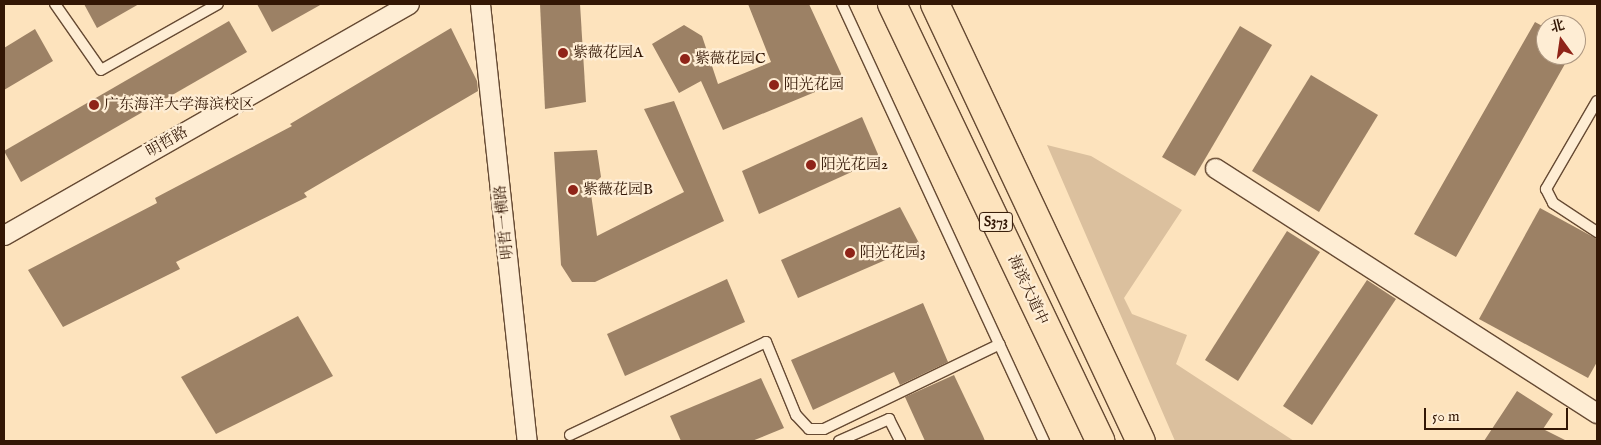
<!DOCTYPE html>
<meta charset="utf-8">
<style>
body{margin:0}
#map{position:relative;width:1601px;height:445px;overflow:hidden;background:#fde3bd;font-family:"IM FELL English","Noto Serif SC",serif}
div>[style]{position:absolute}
.green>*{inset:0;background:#dbc09e}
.building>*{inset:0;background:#9c8165}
.roads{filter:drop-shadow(1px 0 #664a33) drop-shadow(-1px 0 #664a33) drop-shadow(0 1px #664a33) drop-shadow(0 -1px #664a33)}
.lane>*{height:10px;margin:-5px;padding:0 5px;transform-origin:5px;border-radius:5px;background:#feedd4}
.street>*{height:19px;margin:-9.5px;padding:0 9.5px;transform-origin:9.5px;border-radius:9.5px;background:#feedd4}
.primary>*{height:28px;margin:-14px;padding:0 14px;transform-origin:14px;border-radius:14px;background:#fde3bd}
.dots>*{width:14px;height:14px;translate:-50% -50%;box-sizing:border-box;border:2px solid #feedd4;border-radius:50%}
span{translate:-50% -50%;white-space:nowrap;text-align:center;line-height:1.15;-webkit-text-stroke:4.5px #feedd4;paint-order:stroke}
.shield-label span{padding:1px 4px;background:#feedd4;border:1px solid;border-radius:4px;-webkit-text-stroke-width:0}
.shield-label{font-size:14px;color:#331705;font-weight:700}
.poi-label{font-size:15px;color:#331705}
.left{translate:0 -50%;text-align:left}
.street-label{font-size:15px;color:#331705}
.frame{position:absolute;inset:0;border:5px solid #331705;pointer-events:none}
.north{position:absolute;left:1536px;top:15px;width:50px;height:50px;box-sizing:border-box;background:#feedd4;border:1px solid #ad9781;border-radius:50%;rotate:346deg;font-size:14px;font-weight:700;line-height:20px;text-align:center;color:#331705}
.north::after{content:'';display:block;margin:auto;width:18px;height:22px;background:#8f2418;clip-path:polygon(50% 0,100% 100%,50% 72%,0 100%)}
.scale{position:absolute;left:1424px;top:408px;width:144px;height:22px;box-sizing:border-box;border:2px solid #331705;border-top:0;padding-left:6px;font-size:15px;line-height:18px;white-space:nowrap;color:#331705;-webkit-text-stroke:4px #feedd4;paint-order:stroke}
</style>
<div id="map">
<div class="green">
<div style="clip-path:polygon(1047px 145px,1091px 156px,1182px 210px,1124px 298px,1132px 314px,1187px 335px,1176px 364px,1294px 441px,1175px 441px)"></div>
</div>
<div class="building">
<div style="clip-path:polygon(84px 4px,139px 4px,97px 28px)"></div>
<div style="clip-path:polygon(257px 4px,322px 4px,272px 32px)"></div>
<div style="clip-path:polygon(540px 4px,580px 4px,586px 102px,545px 109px)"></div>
<div style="clip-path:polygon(748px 4px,809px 4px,844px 80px,723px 130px,701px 81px,679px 93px,652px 44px,684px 25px,702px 36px,718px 84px,771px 62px)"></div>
<div style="clip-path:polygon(229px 21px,247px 52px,21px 182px,4px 151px)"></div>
<div style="clip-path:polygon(1535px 22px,1546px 28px,1546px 55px,1570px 55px,1456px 257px,1414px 234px)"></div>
<div style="clip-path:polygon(1240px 26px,1272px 45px,1195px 176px,1162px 157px)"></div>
<div style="clip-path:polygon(451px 28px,477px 81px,478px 91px,304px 193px,307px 197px,176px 262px,180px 269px,63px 327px,28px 270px,157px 203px,155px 198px,292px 126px,290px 124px)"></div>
<div style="clip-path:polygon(35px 29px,53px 61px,4px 90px,4px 48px)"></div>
<div style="clip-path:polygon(1311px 75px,1378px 115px,1319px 212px,1252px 171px)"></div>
<div style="clip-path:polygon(674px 101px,724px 221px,595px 282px,572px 282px,561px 265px,554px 152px,597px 150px,601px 177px,590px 187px,597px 236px,684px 192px,644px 109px)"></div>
<div style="clip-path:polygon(862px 117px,880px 159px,759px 214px,742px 171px)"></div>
<div style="clip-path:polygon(900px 207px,920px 245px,798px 298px,781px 260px)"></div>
<div style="clip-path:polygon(1540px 208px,1597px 239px,1597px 362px,1588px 378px,1479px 319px)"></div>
<div style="clip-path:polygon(1287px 231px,1320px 252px,1238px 381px,1205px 360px)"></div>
<div style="clip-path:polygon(727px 279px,745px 322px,625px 376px,607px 334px)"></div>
<div style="clip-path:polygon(1367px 280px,1396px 299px,1312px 425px,1283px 406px)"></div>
<div style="clip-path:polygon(923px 303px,948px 362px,900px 385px,894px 372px,813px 410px,791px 360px)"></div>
<div style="clip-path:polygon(298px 316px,333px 376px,216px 434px,181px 377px)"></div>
<div style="clip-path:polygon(954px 375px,983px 436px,985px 441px,925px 441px,905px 397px)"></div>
<div style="clip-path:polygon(761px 378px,784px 428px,752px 441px,681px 441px,670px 416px)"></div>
<div style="clip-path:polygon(1517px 391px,1553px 414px,1543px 429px,1567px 441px,1484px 441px)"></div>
</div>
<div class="roads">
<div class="lane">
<div style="left:55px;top:4px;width:80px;rotate:55.1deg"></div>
<div style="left:101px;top:70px;width:134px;rotate:-29.4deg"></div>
<div style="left:842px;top:4px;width:481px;rotate:65.2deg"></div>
<div style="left:1597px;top:101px;width:102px;rotate:120.1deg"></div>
<div style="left:1546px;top:189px;width:16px;rotate:63deg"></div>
<div style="left:1553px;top:203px;width:53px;rotate:33.4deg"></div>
<div style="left:570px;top:435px;width:217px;rotate:-25.4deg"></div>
<div style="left:766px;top:342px;width:79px;rotate:67.7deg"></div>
<div style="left:796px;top:415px;width:19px;rotate:47deg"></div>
<div style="left:809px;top:429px;width:15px"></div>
<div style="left:824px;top:429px;width:195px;rotate:-25.8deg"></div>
<div style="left:839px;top:441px;width:55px;rotate:-23.7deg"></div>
<div style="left:889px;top:419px;width:25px;rotate:63deg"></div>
</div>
<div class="street">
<div style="left:480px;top:4px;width:440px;rotate:83.9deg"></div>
<div style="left:1215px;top:168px;width:454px;rotate:32.7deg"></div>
<div style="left:4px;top:235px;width:466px;rotate:-29.7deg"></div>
</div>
<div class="primary">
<div style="left:892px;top:4px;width:484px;rotate:64.5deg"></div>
<div style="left:935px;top:4px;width:483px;rotate:64.8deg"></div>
</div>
</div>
<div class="dots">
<div style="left:563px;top:53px;background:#8f2418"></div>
<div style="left:685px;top:59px;background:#8f2418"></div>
<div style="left:774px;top:85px;background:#8f2418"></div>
<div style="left:94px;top:105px;background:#8f2418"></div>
<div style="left:811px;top:165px;background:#8f2418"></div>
<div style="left:573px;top:190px;background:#8f2418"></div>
<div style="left:850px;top:253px;background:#8f2418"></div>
</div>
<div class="shield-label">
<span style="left:996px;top:222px">S373</span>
</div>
<div class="poi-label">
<span class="left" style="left:573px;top:53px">紫薇花园A</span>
<span class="left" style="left:695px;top:59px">紫薇花园C</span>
<span class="left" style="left:784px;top:85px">阳光花园</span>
<span class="left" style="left:104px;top:105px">广东海洋大学海滨校区</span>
<span class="left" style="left:821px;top:165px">阳光花园2</span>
<span class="left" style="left:583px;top:190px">紫薇花园B</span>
<span class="left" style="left:860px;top:253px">阳光花园3</span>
</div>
<div class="street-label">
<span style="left:167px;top:142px;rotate:-30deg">明哲路</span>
<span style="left:504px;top:222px;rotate:-96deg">明哲一横路</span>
<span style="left:1028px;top:290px;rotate:65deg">海滨大道中</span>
</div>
<div class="frame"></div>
<div class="north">北</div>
<div class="scale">50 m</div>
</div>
